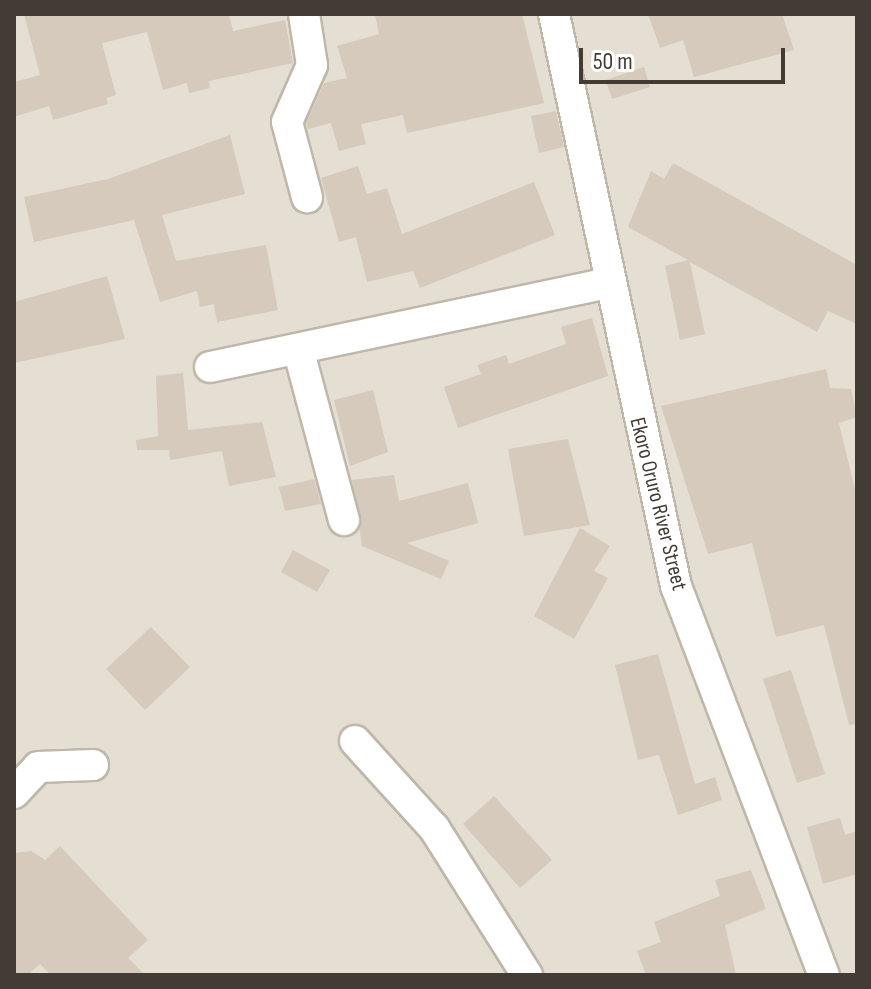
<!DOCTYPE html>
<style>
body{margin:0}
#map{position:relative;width:871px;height:989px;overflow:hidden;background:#f1ece3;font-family:"Sofia Sans Condensed",sans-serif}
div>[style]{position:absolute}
.residential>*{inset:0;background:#e5ded2}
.building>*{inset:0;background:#d5cabc}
.roads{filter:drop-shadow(2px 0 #bfb7a9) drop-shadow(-2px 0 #bfb7a9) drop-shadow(0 2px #bfb7a9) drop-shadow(0 -2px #bfb7a9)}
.minor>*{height:30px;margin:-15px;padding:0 15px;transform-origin:15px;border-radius:15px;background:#fff}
span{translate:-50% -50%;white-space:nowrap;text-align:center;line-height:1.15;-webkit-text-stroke:7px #fff;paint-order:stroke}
.street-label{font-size:22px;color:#433c34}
.frame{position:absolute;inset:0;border:16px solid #433c34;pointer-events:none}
.scale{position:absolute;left:579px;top:48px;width:206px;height:36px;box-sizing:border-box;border:4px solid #433c34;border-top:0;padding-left:10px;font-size:24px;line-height:28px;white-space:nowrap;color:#433c34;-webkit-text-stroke:6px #fff;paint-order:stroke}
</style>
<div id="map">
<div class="residential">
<div style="clip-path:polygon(14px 14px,857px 14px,857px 975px,14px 975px)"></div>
</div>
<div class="building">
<div style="clip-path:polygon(24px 14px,229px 14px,233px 31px,285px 20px,293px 63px,209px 81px,210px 88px,189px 93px,187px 83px,163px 90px,147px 32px,102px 43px,116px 95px,106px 98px,108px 104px,53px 120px,49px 106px,14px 117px,14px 82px,40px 75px)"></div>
<div style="clip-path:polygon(375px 14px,522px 14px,544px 103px,407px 133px,403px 115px,361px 124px,366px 144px,339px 151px,331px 123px,308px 129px,306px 123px,324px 83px,347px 78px,337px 46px,379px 34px)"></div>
<div style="clip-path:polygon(648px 14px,782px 14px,794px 50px,694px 77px,683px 40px,660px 48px)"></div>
<div style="clip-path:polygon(644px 67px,650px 87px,612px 99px,606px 80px)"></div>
<div style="clip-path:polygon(556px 111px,564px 147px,539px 153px,531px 116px)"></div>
<div style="clip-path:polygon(230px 135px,245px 194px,162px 215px,176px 261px,266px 245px,278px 310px,217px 322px,214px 304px,200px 307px,197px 291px,160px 302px,134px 220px,34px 242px,24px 197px,108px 179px)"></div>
<div style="clip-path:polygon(673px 163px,857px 265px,857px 324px,828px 311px,817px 332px,690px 262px,705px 334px,680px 340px,665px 266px,688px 260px,628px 227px,651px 171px,664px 179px)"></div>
<div style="clip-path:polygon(358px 166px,367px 194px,387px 188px,402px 234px,534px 182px,555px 235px,420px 288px,413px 271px,367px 282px,356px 237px,339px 242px,321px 178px)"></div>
<div style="clip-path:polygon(107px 276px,125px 339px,14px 363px,14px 302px)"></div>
<div style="clip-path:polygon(592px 318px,608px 376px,458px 428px,444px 387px,481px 374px,477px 365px,506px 355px,509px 364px,566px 344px,561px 327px)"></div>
<div style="clip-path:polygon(826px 369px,830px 388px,851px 389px,857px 417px,839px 423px,857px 498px,857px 724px,849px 725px,824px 625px,776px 637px,752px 543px,708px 554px,661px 406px)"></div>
<div style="clip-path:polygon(183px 373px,188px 430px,262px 422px,276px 477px,229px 486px,222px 451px,170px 460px,169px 450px,137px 450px,136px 440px,158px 436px,156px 376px)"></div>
<div style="clip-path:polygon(373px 390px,388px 452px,350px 466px,334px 400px)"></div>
<div style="clip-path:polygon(568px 439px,590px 525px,524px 536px,508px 449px)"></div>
<div style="clip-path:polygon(394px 475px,399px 501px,468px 483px,478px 523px,407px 543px,449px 561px,441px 579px,362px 546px,352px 480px)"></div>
<div style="clip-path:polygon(314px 479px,321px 504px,285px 511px,279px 487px)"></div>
<div style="clip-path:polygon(580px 528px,610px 546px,594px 571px,608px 578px,574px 639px,534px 616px)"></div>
<div style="clip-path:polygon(293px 550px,330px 570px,317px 592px,281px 572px)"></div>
<div style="clip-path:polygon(151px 627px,190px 667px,145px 710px,106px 669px)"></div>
<div style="clip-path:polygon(658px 654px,695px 784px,715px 777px,722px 800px,678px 815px,659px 755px,638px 760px,615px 665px)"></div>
<div style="clip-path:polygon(791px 670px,825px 774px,797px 783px,763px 679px)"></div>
<div style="clip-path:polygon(494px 796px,552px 860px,520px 888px,463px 824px)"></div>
<div style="clip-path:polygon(840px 818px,845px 835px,857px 831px,857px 874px,823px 884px,807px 827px)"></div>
<div style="clip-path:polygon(60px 846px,148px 940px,128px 958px,145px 975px,51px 975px,40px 964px,28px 975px,14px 975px,14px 853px,31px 851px,45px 860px)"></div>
<div style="clip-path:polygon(751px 870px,766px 909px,725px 925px,736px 975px,646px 975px,637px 951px,661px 942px,654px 922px,720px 896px,715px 880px)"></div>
</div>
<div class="roads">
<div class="minor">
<div style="left:304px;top:14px;width:52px;rotate:81.1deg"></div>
<div style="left:312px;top:65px;width:62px;rotate:113.7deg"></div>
<div style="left:287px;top:122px;width:78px;rotate:75.1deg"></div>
<div style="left:554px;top:14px;width:585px;rotate:77.96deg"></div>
<div style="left:676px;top:586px;width:416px;rotate:69.2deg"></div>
<div style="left:299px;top:352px;width:174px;rotate:75deg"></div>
<div style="left:210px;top:367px;width:406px;rotate:-11.9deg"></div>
<div style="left:355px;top:741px;width:118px;rotate:47.8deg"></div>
<div style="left:434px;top:828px;width:174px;rotate:57.7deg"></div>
<div style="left:14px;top:793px;width:35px;rotate:-47deg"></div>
<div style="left:38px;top:767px;width:55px;rotate:-2.1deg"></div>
</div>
</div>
<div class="street-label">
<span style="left:658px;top:504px;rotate:76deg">Ekoro Oruro River Street</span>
</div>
<div class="frame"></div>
<div class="scale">50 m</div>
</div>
